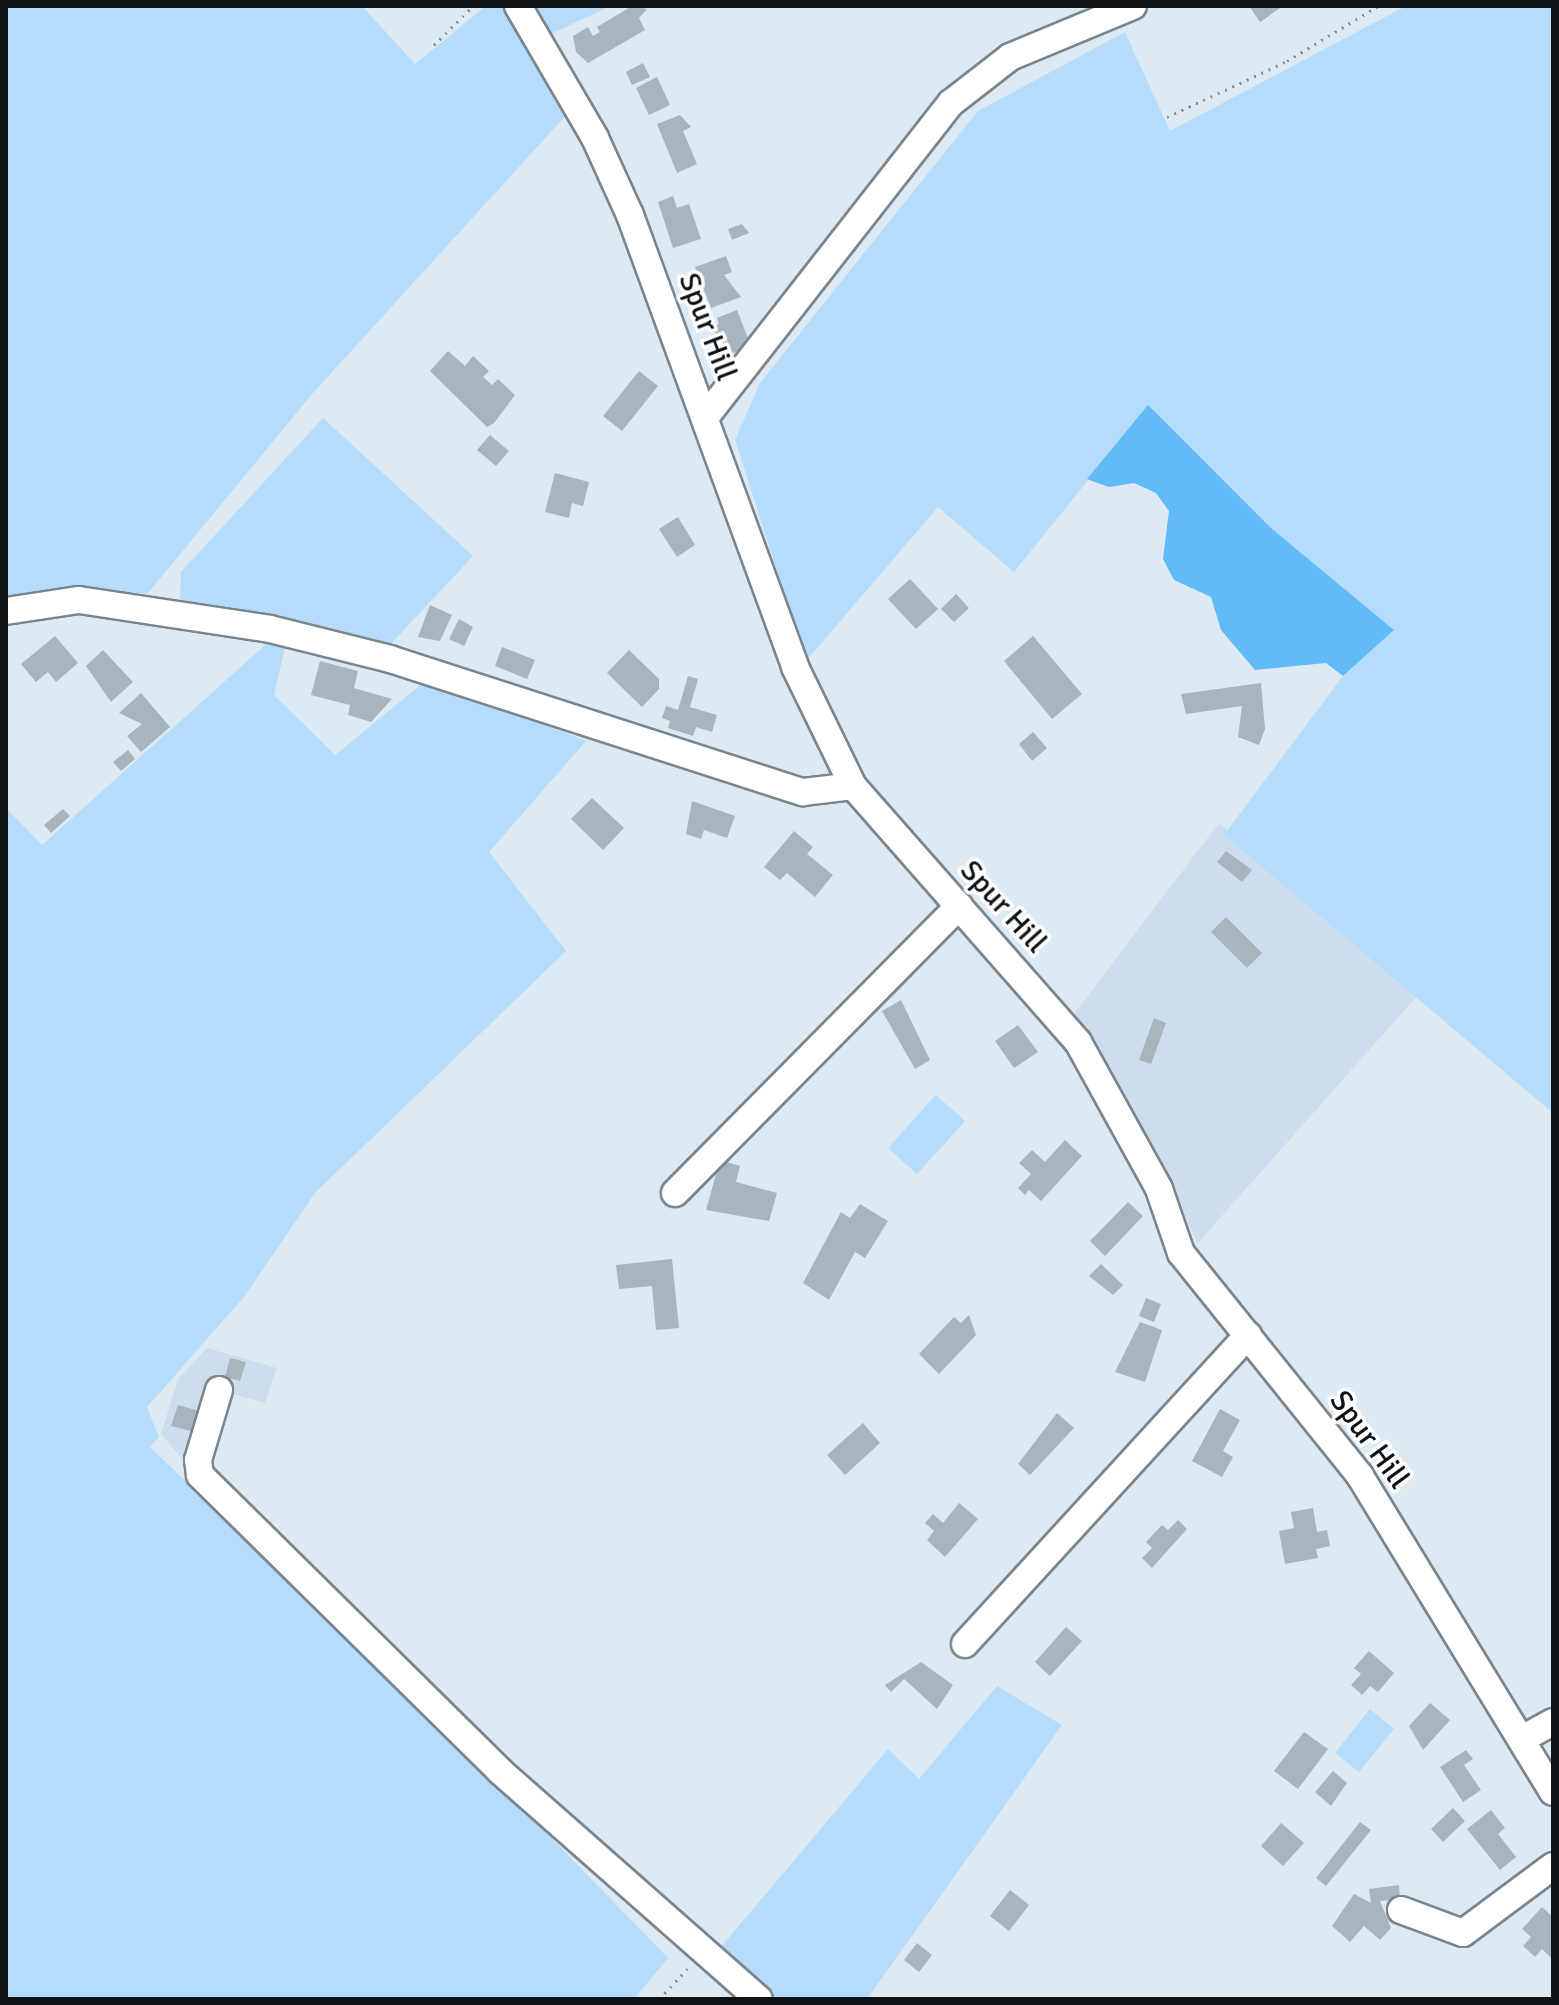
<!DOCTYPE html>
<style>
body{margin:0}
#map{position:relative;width:1559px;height:2005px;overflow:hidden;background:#ddeaf3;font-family:Signika,sans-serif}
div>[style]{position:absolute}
.built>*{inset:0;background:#ccdeed}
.green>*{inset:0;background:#b5dcfb}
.forest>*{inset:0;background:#61bbf9}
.building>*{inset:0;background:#a8b4be}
.path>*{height:3px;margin-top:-1.5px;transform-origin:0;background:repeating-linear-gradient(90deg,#889198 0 2px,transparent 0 8px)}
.roads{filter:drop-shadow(2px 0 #7a858e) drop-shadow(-2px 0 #7a858e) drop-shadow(0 2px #7a858e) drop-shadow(0 -2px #7a858e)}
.minor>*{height:26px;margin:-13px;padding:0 13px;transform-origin:13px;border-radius:13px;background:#fff}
span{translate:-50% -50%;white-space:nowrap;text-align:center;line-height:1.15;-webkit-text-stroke:7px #fff;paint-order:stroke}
.street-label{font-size:30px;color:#0e1215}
.frame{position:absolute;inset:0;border:8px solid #0e1215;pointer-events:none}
</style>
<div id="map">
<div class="built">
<div style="clip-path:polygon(1219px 823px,1418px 995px,1197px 1244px,1173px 1185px,1100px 1049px,1074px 1014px)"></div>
<div style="clip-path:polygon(207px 1348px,277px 1368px,265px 1403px,213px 1389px,189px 1467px,161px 1434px,178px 1379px)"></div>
</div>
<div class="green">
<div style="clip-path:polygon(6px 6px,362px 6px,415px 64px,486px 6px,502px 6px,568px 113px,313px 393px,148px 593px,6px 597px)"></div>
<div style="clip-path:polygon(530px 6px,611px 6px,546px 36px)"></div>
<div style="clip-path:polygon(1406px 6px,1553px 6px,1553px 1113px,1224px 835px,1343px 676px,1394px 630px,1271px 528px,1148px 406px,1014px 572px,938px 507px,806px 661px,735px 440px,760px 383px,978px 111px,1125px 32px,1170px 131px)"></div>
<div style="clip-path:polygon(323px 418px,473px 556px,388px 647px,180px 600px,181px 572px)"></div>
<div style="clip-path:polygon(272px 639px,286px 643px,274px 695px,335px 755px,428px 679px,586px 741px,489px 852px,566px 951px,315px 1193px,244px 1297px,147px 1407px,159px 1437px,150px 1447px,467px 1751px,668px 1958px,634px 1999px,6px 1999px,6px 808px,42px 845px)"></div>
<div style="clip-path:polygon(936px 1095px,965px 1121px,917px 1174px,888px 1148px)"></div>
<div style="clip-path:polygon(997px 1686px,1062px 1725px,867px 1999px,771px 1999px,721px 1947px,888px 1749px,919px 1779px)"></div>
<div style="clip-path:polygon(1370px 1709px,1394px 1729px,1359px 1772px,1335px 1753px)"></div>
</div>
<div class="forest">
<div style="clip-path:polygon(1148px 405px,1271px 528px,1394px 630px,1343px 676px,1326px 663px,1255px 670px,1221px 630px,1211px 597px,1174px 580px,1163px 559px,1169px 511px,1156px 493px,1134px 483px,1109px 487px,1087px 479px)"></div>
</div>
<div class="building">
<div style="clip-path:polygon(632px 6px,647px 9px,639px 18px,645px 30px,588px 63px,576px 52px,573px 36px,588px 27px,593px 36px,600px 32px,597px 27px)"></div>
<div style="clip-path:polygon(1249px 6px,1283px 6px,1260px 22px)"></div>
<div style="clip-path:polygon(643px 63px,650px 77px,632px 85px,626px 72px)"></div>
<div style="clip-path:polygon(657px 77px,670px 105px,649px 115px,636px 88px)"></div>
<div style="clip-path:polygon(680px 115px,691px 127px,683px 131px,697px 164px,677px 173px,657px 124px)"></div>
<div style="clip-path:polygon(673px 196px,677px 208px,689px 204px,701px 239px,673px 248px,658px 202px)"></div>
<div style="clip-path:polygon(742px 224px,749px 233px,732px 240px,728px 229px)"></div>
<div style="clip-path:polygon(726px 256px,732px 272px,724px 275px,741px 297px,711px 308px,695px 267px)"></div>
<div style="clip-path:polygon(737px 310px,751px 346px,731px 354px,711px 327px,719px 324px,717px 318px)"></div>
<div style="clip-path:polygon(448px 351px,465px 366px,473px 356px,489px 371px,483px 377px,492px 385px,498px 379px,515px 395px,494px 423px,487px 427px,430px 371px)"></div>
<div style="clip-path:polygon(639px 371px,658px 386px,622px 431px,603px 416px)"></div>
<div style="clip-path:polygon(490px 435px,509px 451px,496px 466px,477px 450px)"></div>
<div style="clip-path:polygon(555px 473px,589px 482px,583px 506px,572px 503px,569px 518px,545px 512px)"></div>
<div style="clip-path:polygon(678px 517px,695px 545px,677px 557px,659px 529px)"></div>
<div style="clip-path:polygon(910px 579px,938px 609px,916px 629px,888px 599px)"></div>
<div style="clip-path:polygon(956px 594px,969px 608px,954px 622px,941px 609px)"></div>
<div style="clip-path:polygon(430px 605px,452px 615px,440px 641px,418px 637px)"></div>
<div style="clip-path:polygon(459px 619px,473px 627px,464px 646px,449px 639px)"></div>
<div style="clip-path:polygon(55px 636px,78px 663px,56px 682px,48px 672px,36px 682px,21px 664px)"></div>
<div style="clip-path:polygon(1033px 636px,1082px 694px,1052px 719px,1004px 661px)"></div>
<div style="clip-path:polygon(502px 647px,535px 660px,527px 679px,495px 666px)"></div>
<div style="clip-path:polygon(103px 650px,133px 682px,111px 702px,86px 666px)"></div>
<div style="clip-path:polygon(629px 650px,659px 679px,659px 689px,642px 707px,607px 673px)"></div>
<div style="clip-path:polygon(320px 661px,358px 671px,354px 688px,392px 699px,371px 722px,348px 715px,350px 705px,311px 695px)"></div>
<div style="clip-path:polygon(688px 676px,698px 679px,690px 707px,717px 715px,712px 732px,696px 727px,693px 736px,668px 728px,670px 721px,662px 718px,666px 706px,678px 710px)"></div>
<div style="clip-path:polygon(1261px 683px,1265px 729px,1259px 745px,1238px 737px,1242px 706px,1186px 714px,1181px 694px)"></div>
<div style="clip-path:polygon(141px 693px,170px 727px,141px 752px,127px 736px,142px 724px,119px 713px)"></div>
<div style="clip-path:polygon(1033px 732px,1047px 748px,1032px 761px,1019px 744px)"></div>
<div style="clip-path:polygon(128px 750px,135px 759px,121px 771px,113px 762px)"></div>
<div style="clip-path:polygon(592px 798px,624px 828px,603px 850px,571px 819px)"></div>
<div style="clip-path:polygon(692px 801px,735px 816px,727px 838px,704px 830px,701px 839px,686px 834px)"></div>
<div style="clip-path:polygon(63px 809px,70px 816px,51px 833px,44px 825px)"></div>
<div style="clip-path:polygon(794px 831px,813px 847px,807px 854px,833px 875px,815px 897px,787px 873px,780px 880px,764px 867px)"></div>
<div style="clip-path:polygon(1226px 851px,1252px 870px,1242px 882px,1217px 862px)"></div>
<div style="clip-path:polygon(1226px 917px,1262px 953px,1247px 968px,1211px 932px)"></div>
<div style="clip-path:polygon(901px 1000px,930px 1060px,915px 1069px,882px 1011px)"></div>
<div style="clip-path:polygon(1154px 1018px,1166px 1023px,1151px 1064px,1139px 1060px)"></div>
<div style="clip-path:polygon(1018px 1025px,1038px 1052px,1014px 1068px,995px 1041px)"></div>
<div style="clip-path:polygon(1065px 1140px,1082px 1156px,1041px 1201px,1029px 1190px,1025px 1195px,1018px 1188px,1031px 1174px,1019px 1163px,1032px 1150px,1045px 1162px)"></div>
<div style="clip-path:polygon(720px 1160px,740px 1166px,736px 1182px,777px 1193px,769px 1221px,706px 1210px)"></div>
<div style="clip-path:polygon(1128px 1202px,1143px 1216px,1105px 1256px,1090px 1241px)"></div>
<div style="clip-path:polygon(860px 1204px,888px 1221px,865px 1258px,855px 1252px,829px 1300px,803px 1283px,841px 1212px,850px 1218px)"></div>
<div style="clip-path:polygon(672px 1259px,679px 1328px,656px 1330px,652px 1286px,619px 1289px,616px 1265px)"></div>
<div style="clip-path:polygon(1101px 1264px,1123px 1285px,1113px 1295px,1089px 1276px)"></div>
<div style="clip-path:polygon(1146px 1298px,1161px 1304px,1154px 1322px,1139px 1316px)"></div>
<div style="clip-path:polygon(969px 1315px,976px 1335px,939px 1374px,919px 1354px,954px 1317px,961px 1323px)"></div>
<div style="clip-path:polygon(1140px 1322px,1162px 1330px,1145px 1382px,1115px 1372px)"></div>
<div style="clip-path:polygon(230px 1358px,246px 1362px,240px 1381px,225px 1377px)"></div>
<div style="clip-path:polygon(178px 1405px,199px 1411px,191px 1431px,171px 1426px)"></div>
<div style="clip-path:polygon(1220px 1409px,1240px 1420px,1223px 1451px,1233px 1457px,1222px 1477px,1192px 1461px)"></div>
<div style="clip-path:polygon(1057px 1413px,1074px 1428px,1030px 1475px,1018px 1464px)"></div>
<div style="clip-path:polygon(863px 1423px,880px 1443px,845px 1475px,827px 1455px)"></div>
<div style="clip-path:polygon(959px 1503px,978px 1519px,945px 1557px,927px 1540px,934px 1531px,925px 1523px,933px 1514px,943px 1523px)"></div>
<div style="clip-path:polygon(1313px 1508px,1317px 1532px,1327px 1530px,1330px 1546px,1316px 1549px,1318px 1558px,1285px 1564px,1279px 1531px,1294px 1528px,1291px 1512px)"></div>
<div style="clip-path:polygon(1178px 1520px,1187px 1529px,1152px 1568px,1142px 1558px,1152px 1548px,1146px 1542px,1162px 1525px,1168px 1530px)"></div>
<div style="clip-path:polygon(1066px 1627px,1082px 1641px,1050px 1676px,1035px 1662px)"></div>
<div style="clip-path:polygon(1369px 1651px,1394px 1673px,1378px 1692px,1370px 1686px,1362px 1695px,1351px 1685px,1361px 1674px,1354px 1668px)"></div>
<div style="clip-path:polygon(921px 1662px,953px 1685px,937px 1709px,904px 1679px,891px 1692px,885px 1685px)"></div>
<div style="clip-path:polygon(1430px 1703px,1450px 1720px,1423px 1750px,1409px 1726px)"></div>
<div style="clip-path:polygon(1304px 1732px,1328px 1749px,1298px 1789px,1274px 1771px)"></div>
<div style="clip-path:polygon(1466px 1750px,1473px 1759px,1464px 1765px,1481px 1790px,1463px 1802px,1440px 1767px)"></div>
<div style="clip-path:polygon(1333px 1771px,1347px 1783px,1331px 1806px,1315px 1792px)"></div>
<div style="clip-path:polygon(1453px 1808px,1465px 1821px,1443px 1842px,1431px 1829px)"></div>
<div style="clip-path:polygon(1491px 1810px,1505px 1828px,1498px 1834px,1516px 1857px,1500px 1870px,1467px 1829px)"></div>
<div style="clip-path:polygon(1360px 1822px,1371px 1830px,1326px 1886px,1316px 1878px)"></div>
<div style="clip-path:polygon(1281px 1823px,1304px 1843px,1283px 1866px,1261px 1846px)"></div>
<div style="clip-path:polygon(1399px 1885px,1400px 1899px,1380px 1901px,1391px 1928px,1380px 1940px,1364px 1926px,1350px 1942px,1332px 1926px,1354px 1894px,1371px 1903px,1369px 1889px)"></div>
<div style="clip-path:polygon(1010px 1890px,1029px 1905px,1009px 1931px,990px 1916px)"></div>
<div style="clip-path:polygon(1542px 1907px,1553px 1917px,1551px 1958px,1542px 1949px,1535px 1957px,1523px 1946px,1531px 1937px,1522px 1929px)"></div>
<div style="clip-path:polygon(917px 1943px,932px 1955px,919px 1972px,904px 1960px)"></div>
</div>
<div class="path">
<div style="left:434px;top:45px;width:55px;rotate:-45deg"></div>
<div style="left:1167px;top:117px;width:132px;rotate:-25deg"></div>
<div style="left:1287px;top:61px;width:106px;rotate:-31.1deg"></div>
<div style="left:659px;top:1999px;width:44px;rotate:-46.8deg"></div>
</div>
<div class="roads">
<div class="minor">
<div style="left:518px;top:6px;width:153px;rotate:59.7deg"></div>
<div style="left:595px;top:138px;width:85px;rotate:65.6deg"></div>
<div style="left:630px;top:215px;width:481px;rotate:69.9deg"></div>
<div style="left:795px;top:667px;width:132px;rotate:64deg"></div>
<div style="left:853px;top:786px;width:341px;rotate:48.7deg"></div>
<div style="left:1078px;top:1042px;width:168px;rotate:61.1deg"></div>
<div style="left:1159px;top:1189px;width:68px;rotate:71deg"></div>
<div style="left:1181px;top:1253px;width:286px;rotate:51.2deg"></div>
<div style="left:1360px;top:1476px;width:370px;rotate:58.6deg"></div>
<div style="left:707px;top:415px;width:396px;rotate:-52deg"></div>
<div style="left:951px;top:103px;width:75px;rotate:-37.9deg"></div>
<div style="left:1010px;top:57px;width:133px;rotate:-22.5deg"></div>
<div style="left:6px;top:611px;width:74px;rotate:-8.6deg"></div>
<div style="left:79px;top:600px;width:193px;rotate:8.6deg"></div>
<div style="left:270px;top:629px;width:124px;rotate:14deg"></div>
<div style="left:390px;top:659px;width:434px;rotate:17.9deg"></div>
<div style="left:803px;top:792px;width:50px;rotate:-6.8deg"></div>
<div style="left:675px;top:1193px;width:404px;rotate:-45.3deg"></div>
<div style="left:219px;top:1390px;width:73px;rotate:106.7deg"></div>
<div style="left:198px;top:1460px;width:15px;rotate:82deg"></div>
<div style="left:200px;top:1475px;width:421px;rotate:44.6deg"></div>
<div style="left:500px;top:1771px;width:345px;rotate:41.4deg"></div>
<div style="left:965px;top:1644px;width:419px;rotate:-47.5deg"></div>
<div style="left:1522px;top:1739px;width:35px;rotate:-29deg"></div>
<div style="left:1401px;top:1910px;width:66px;rotate:20.4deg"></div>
<div style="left:1463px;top:1933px;width:112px;rotate:-36.7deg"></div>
</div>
</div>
<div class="street-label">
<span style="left:707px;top:327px;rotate:69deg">Spur Hill</span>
<span style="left:1003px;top:907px;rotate:48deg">Spur Hill</span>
<span style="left:1369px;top:1440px;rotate:54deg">Spur Hill</span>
</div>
<div class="frame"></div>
</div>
